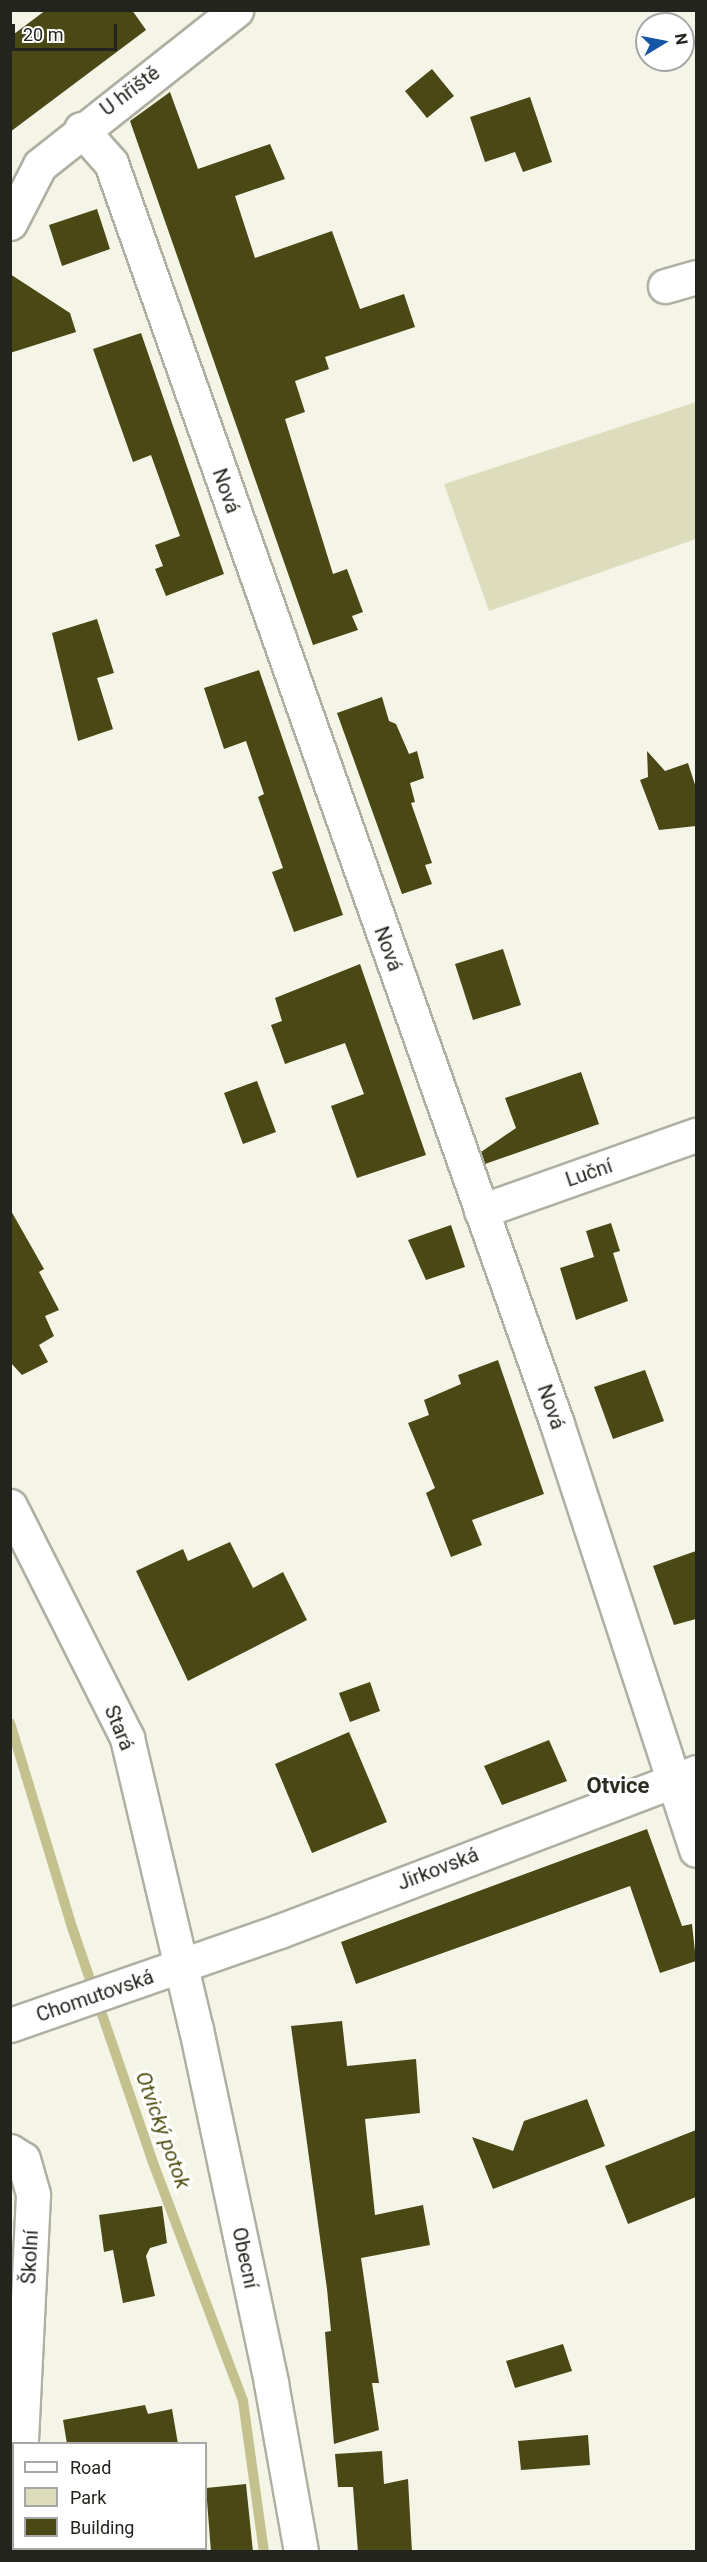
<!DOCTYPE html>
<meta charset="utf-8">
<style>
body{margin:0}
#map{position:relative;width:707px;height:2562px;overflow:hidden;background:#f5f5e7;font-family:Roboto,sans-serif}
div>[style]{position:absolute}
.green>*{inset:0;background:#ddddbd}
.stream>*{height:10px;margin:-5px;padding:0 5px;transform-origin:5px;border-radius:5px;background:#c3c28e}
.building>*{inset:0;background:#4a4815}
.roads{filter:drop-shadow(2px 0 #afafa2) drop-shadow(-2px 0 #afafa2) drop-shadow(0 2px #afafa2) drop-shadow(0 -2px #afafa2)}
.minor>*{height:33px;margin:-16.5px;padding:0 16.5px;transform-origin:16.5px;border-radius:16.5px;background:#fff}
.major>*{height:33px;margin:-16.5px;padding:0 16.5px;transform-origin:16.5px;border-radius:16.5px;background:#fff}
span{translate:-50% -50%;white-space:nowrap;text-align:center;line-height:1.15;-webkit-text-stroke:6px #fff;paint-order:stroke}
.street-label{font-size:20px;color:#24241f}
.water-label{font-size:21px;color:#4f4d0f;font-style:italic}
.quarter-label{font-size:22px;color:#2c2c21;font-weight:700}
.frame{position:absolute;inset:0;border:12px solid #24241f;pointer-events:none}
.legend{position:absolute;left:12px;top:2442px;width:195px;height:108px;box-sizing:border-box;background:#fff;border:2px solid #a7a7a5;margin:0;padding:8px 10px;list-style:none;font-size:18px;color:#24241f}
.legend li{display:flex;align-items:center;gap:12px;height:30px}
.legend b{width:30px;border:2px solid #a7a7a5}
.north{position:absolute;left:635px;top:12px;width:60px;height:60px;box-sizing:border-box;background:#fff;border:2px solid #a7a7a5;border-radius:50%;rotate:80deg;font-size:16px;font-weight:700;line-height:24px;text-align:center;color:#24241f}
.north::after{content:'';display:block;margin:auto;width:21px;height:27px;background:#1654a5;clip-path:polygon(50% 0,100% 100%,50% 72%,0 100%)}
.scale{position:absolute;left:12px;top:24px;width:105px;height:27px;box-sizing:border-box;border:3px solid #24241f;border-top:0;padding-left:8px;font-size:18px;line-height:21px;white-space:nowrap;color:#24241f;-webkit-text-stroke:4px #fff;paint-order:stroke}
</style>
<div id="map">
<div class="green">
<div style="clip-path:polygon(696px 402px,696px 539px,489px 611px,444px 484px)"></div>
</div>
<div class="stream">
<div style="left:10px;top:1723px;width:216px;rotate:73.1deg"></div>
<div style="left:73px;top:1930px;width:243px;rotate:71deg"></div>
<div style="left:152px;top:2160px;width:258px;rotate:69.3deg"></div>
<div style="left:243px;top:2401px;width:152px;rotate:82.1deg"></div>
</div>
<div class="building">
<div style="clip-path:polygon(46px 10px,132px 10px,146px 30px,10px 132px,10px 37px)"></div>
<div style="clip-path:polygon(432px 69px,454px 96px,427px 118px,405px 91px)"></div>
<div style="clip-path:polygon(170px 92px,198px 169px,270px 144px,285px 179px,235px 196px,255px 258px,332px 231px,360px 309px,404px 294px,415px 327px,325px 357px,329px 369px,295px 381px,305px 412px,285px 419px,333px 574px,347px 569px,363px 612px,352px 616px,358px 630px,313px 645px,130px 121px)"></div>
<div style="clip-path:polygon(530px 97px,552px 162px,523px 172px,515px 152px,485px 162px,470px 117px)"></div>
<div style="clip-path:polygon(97px 209px,110px 249px,62px 266px,49px 225px)"></div>
<div style="clip-path:polygon(10px 274px,70px 313px,76px 332px,10px 353px)"></div>
<div style="clip-path:polygon(141px 333px,224px 574px,166px 596px,155px 569px,163px 566px,155px 545px,180px 536px,151px 455px,133px 462px,93px 349px)"></div>
<div style="clip-path:polygon(97px 619px,114px 673px,97px 678px,113px 729px,78px 741px,52px 633px)"></div>
<div style="clip-path:polygon(259px 670px,343px 915px,294px 932px,272px 872px,283px 868px,258px 797px,264px 794px,246px 741px,224px 749px,204px 688px)"></div>
<div style="clip-path:polygon(382px 697px,389px 721px,396px 724px,409px 754px,417px 751px,424px 778px,410px 783px,415px 802px,411px 803px,432px 863px,425px 865px,432px 884px,402px 894px,337px 713px)"></div>
<div style="clip-path:polygon(647px 751px,665px 771px,688px 763px,696px 788px,696px 826px,659px 830px,640px 780px,648px 777px)"></div>
<div style="clip-path:polygon(503px 949px,521px 1005px,473px 1020px,455px 964px)"></div>
<div style="clip-path:polygon(360px 964px,426px 1155px,357px 1178px,331px 1106px,364px 1094px,345px 1043px,285px 1064px,271px 1025px,282px 1021px,275px 998px)"></div>
<div style="clip-path:polygon(581px 1072px,599px 1124px,485px 1164px,481px 1152px,516px 1128px,505px 1098px)"></div>
<div style="clip-path:polygon(257px 1081px,276px 1132px,243px 1144px,224px 1093px)"></div>
<div style="clip-path:polygon(10px 1209px,44px 1269px,39px 1272px,59px 1310px,45px 1316px,54px 1336px,39px 1345px,48px 1362px,22px 1375px,10px 1362px)"></div>
<div style="clip-path:polygon(611px 1223px,620px 1251px,613px 1253px,628px 1301px,576px 1320px,560px 1268px,594px 1257px,586px 1231px)"></div>
<div style="clip-path:polygon(451px 1225px,465px 1267px,426px 1280px,408px 1240px)"></div>
<div style="clip-path:polygon(498px 1360px,544px 1494px,472px 1520px,482px 1545px,451px 1557px,426px 1493px,435px 1488px,408px 1423px,429px 1415px,424px 1400px,461px 1384px,458px 1375px)"></div>
<div style="clip-path:polygon(645px 1370px,664px 1421px,613px 1439px,594px 1387px)"></div>
<div style="clip-path:polygon(230px 1542px,253px 1588px,283px 1572px,307px 1620px,188px 1681px,136px 1571px,183px 1549px,188px 1561px)"></div>
<div style="clip-path:polygon(696px 1551px,696px 1619px,674px 1625px,653px 1566px)"></div>
<div style="clip-path:polygon(370px 1682px,380px 1711px,350px 1722px,339px 1693px)"></div>
<div style="clip-path:polygon(349px 1732px,387px 1822px,312px 1853px,275px 1764px)"></div>
<div style="clip-path:polygon(549px 1740px,567px 1781px,502px 1805px,484px 1766px)"></div>
<div style="clip-path:polygon(647px 1829px,682px 1926px,692px 1924px,696px 1961px,660px 1973px,630px 1886px,356px 1984px,341px 1942px)"></div>
<div style="clip-path:polygon(342px 2021px,347px 2066px,416px 2059px,420px 2113px,365px 2119px,375px 2215px,423px 2205px,430px 2245px,361px 2258px,379px 2383px,372px 2383px,379px 2430px,334px 2444px,325px 2332px,331px 2331px,327px 2289px,291px 2026px)"></div>
<div style="clip-path:polygon(587px 2099px,605px 2146px,493px 2189px,472px 2137px,513px 2151px,524px 2121px)"></div>
<div style="clip-path:polygon(696px 2130px,696px 2197px,628px 2224px,605px 2166px)"></div>
<div style="clip-path:polygon(162px 2206px,167px 2243px,150px 2248px,146px 2256px,155px 2296px,123px 2303px,113px 2250px,104px 2252px,99px 2215px)"></div>
<div style="clip-path:polygon(563px 2344px,572px 2371px,515px 2388px,506px 2361px)"></div>
<div style="clip-path:polygon(145px 2405px,148px 2414px,172px 2409px,178px 2444px,67px 2444px,63px 2420px)"></div>
<div style="clip-path:polygon(588px 2435px,590px 2465px,521px 2470px,518px 2441px)"></div>
<div style="clip-path:polygon(382px 2451px,384px 2484px,408px 2479px,412px 2552px,358px 2552px,353px 2487px,338px 2487px,335px 2454px)"></div>
<div style="clip-path:polygon(246px 2484px,253px 2552px,211px 2552px,206px 2488px)"></div>
</div>
<div class="roads">
<div class="minor">
<div style="left:81px;top:129px;width:45px;rotate:48.6deg"></div>
<div style="left:111px;top:163px;width:1338px;rotate:70.52deg"></div>
<div style="left:557px;top:1424px;width:448px;rotate:71.9deg"></div>
<div style="left:10px;top:223px;width:65px;rotate:-62.7deg"></div>
<div style="left:40px;top:165px;width:250px;rotate:-38.3deg"></div>
<div style="left:665px;top:286px;width:32px;rotate:-16deg"></div>
<div style="left:481px;top:1211px;width:228px;rotate:-19.5deg"></div>
<div style="left:10px;top:1506px;width:260px;rotate:63.2deg"></div>
<div style="left:127px;top:1738px;width:299px;rotate:76.7deg"></div>
<div style="left:196px;top:2029px;width:362px;rotate:78deg"></div>
<div style="left:271px;top:2383px;width:172px;rotate:79.9deg"></div>
<div style="left:10px;top:2151px;width:15px;rotate:32deg"></div>
<div style="left:23px;top:2159px;width:37px;rotate:74deg"></div>
<div style="left:33px;top:2195px;width:249px;rotate:92.8deg"></div>
<div style="left:18px;top:2552px;width:4px;rotate:-90deg"></div>
</div>
<div class="major">
<div style="left:10px;top:2025px;width:286px;rotate:-19.2deg"></div>
<div style="left:280px;top:1931px;width:445px;rotate:-20.9deg"></div>
</div>
</div>
<div class="street-label">
<span style="left:130px;top:91px;rotate:-37deg">U hřiště</span>
<span style="left:226px;top:491px;rotate:71deg">Nová</span>
<span style="left:388px;top:949px;rotate:70deg">Nová</span>
<span style="left:589px;top:1173px;rotate:-19deg">Luční</span>
<span style="left:551px;top:1407px;rotate:71deg">Nová</span>
<span style="left:119px;top:1728px;rotate:68deg">Stará</span>
<span style="left:438px;top:1869px;rotate:-21deg">Jirkovská</span>
<span style="left:95px;top:1996px;rotate:-19deg">Chomutovská</span>
<span style="left:30px;top:2257px;rotate:-87deg">Školní</span>
<span style="left:245px;top:2258px;rotate:78deg">Obecní</span>
</div>
<div class="water-label">
<span style="left:163px;top:2130px;rotate:70deg">Otvický potok</span>
</div>
<div class="quarter-label">
<span style="left:618px;top:1786px">Otvice</span>
</div>
<div class="frame"></div>
<ul class="legend">
<li><b style="height:8px;background:#fff"></b>Road</li>
<li><b style="height:16px;background:#ddddbd"></b>Park</li>
<li><b style="height:16px;background:#4a4815"></b>Building</li>
</ul>
<div class="north">N</div>
<div class="scale">20 m</div>
</div>
